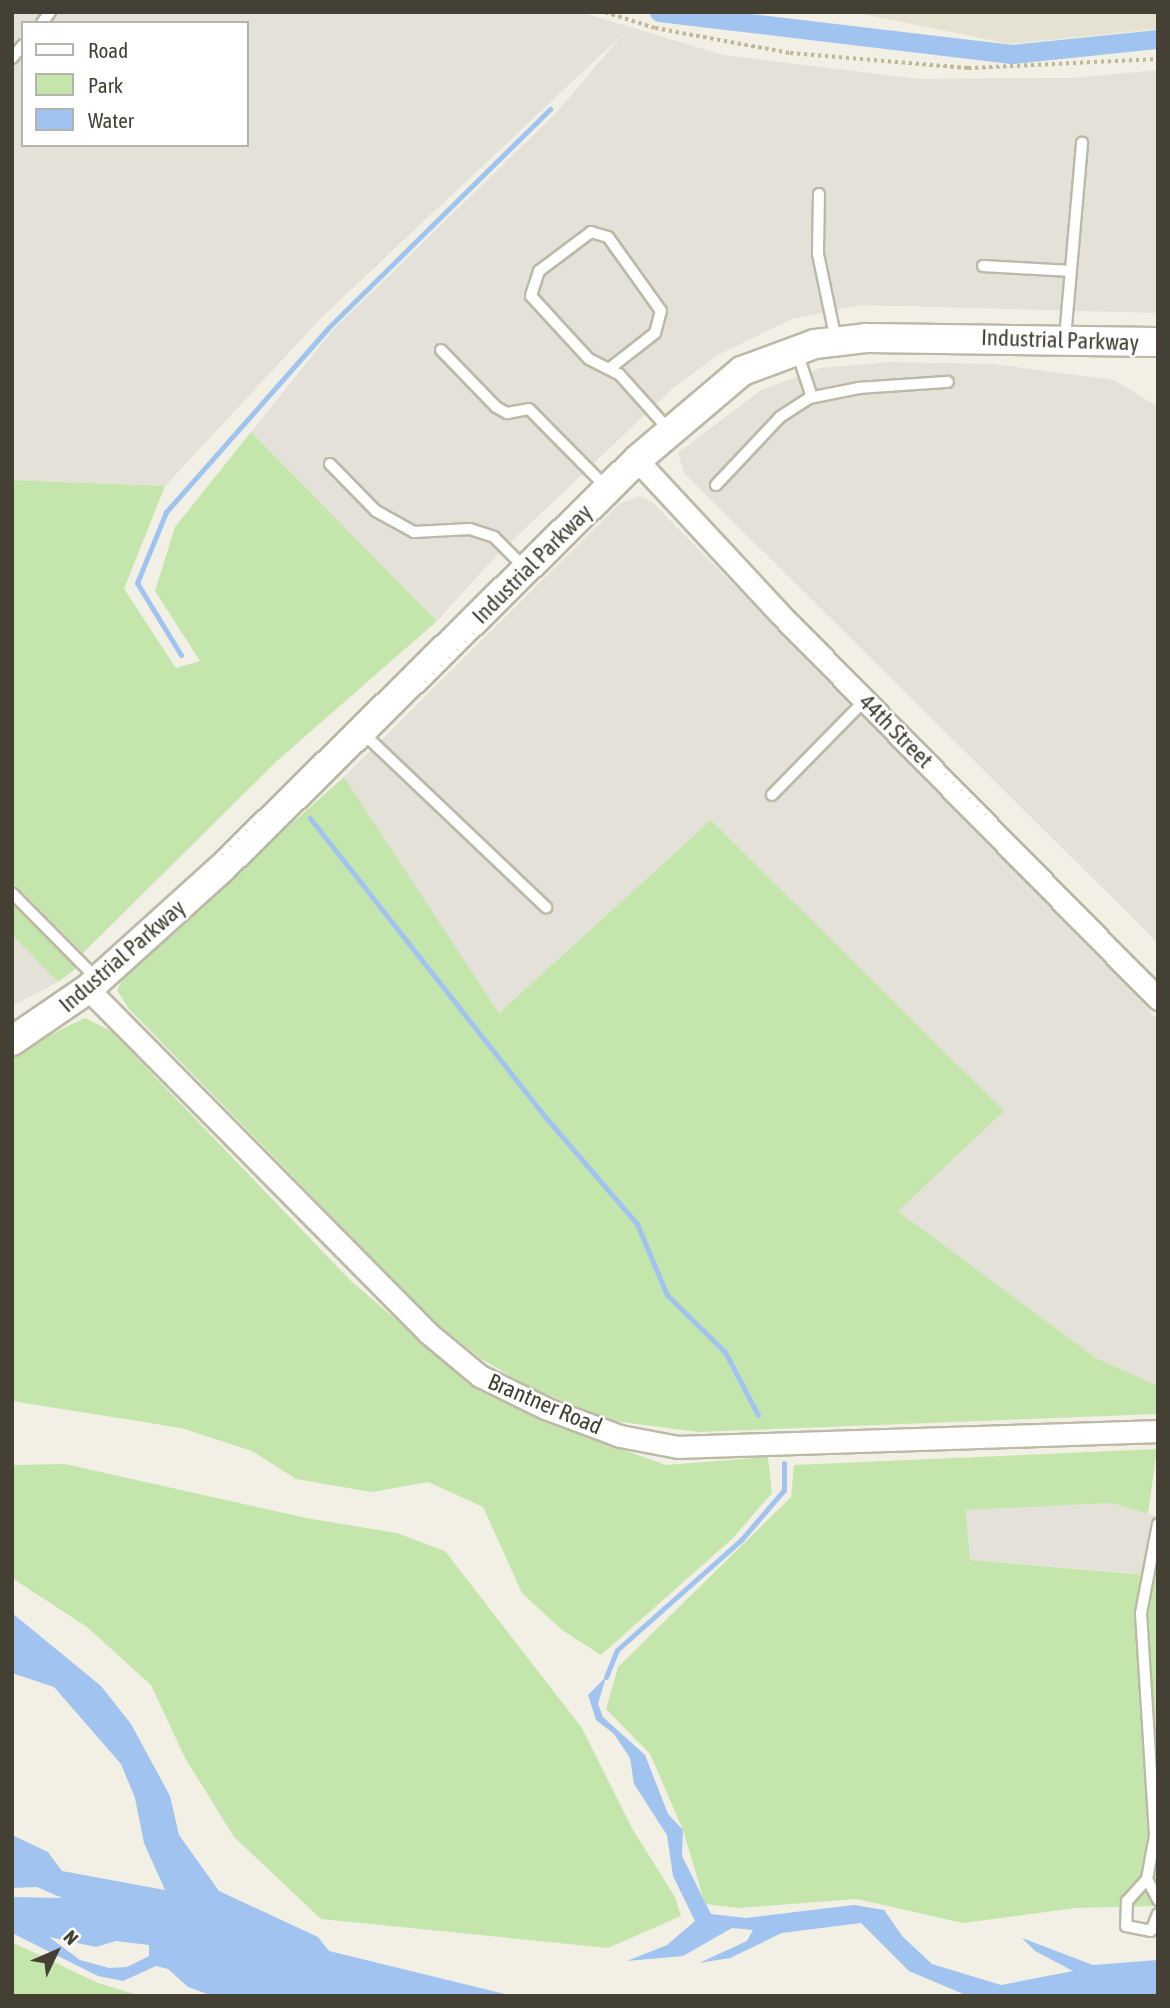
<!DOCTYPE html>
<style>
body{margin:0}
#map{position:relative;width:1170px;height:2008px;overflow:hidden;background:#f2f0e4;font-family:"Asap Condensed",sans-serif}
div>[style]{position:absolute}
.residential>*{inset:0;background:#e6e2d2}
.industrial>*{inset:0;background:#e4e1d9}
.green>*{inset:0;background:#c4e6ad}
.water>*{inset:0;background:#a0c3ef}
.stream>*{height:5px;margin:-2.5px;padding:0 2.5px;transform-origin:2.5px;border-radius:2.5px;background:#a0c3ef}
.canal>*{height:19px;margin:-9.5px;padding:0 9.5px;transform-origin:9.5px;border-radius:9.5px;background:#a0c3ef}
.path>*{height:3.5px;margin-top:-1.75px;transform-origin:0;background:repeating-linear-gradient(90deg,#bfb798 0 3.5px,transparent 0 7px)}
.roads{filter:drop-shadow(2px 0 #bdb9a7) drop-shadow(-2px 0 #bdb9a7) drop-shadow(0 2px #bdb9a7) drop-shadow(0 -2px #bdb9a7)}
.service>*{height:10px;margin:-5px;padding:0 5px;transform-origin:5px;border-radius:5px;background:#fff}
.minor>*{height:21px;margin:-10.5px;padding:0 10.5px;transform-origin:10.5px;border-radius:10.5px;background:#fff}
.tertiary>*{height:28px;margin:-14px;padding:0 14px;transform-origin:14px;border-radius:14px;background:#fff}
span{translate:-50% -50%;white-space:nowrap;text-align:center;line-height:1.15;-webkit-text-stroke:5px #fff;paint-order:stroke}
.street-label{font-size:23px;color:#444034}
.frame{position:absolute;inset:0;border:14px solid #444034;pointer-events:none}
.legend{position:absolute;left:21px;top:21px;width:228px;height:126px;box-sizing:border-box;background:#fff;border:2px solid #b4b3ae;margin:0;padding:9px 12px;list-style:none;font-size:21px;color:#444034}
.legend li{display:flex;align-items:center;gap:14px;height:35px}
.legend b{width:35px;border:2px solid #b4b3ae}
.north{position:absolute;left:21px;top:1917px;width:70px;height:70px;-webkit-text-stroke:5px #fff;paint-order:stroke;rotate:46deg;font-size:19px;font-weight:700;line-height:28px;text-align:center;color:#444034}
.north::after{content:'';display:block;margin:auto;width:24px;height:32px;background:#444034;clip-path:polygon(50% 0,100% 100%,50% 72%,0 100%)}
</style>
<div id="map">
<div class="residential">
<div style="clip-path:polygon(853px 12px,1158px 12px,1158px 29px,1009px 44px)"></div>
</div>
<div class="industrial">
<div style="clip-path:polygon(evenodd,12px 12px,580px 12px,723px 55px,919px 79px,1074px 78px,1158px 70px,1158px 313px,861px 305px,792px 319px,718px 355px,673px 388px,494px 558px,437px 621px,251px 432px,334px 329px,557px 112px,622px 35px,324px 315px,165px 486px,12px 480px,12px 12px,23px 23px,247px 23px,247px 145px,23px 145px,23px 23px)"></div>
<div style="clip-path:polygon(890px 362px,993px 364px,1114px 380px,1158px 407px,1158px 943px,684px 473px,678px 453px,761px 390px,820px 368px)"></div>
<div style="clip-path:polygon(639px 496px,651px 501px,1130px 986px,1158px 1021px,1158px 1386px,1096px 1358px,897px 1210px,1003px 1111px,711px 820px,499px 1013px,344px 777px,618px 505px)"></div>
<div style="clip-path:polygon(12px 935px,58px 982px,12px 1006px)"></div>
<div style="clip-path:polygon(1112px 1503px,1158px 1517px,1158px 1581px,1131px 1573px,970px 1560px,966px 1509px)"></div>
</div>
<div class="green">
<div style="clip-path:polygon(251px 432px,437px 621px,278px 760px,83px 953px,12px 882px,12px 480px,165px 486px,124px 589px,176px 668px,200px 661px,155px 591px,175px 527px)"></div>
<div style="clip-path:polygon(344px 777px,499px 1013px,711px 820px,1004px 1111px,898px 1211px,1096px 1358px,1158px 1386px,1158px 1414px,698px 1432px,614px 1421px,531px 1388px,480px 1358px,437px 1324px,129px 1009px,117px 990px,129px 967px)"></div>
<div style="clip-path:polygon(12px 903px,77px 968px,58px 982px,12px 935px)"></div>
<div style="clip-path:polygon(85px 1018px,111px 1031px,350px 1280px,478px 1390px,550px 1424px,666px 1465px,768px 1457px,772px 1493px,733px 1538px,601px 1655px,562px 1630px,522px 1593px,483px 1507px,428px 1482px,372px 1492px,296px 1479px,252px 1451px,181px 1428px,12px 1401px,12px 1053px)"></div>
<div style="clip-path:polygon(1157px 1449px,1148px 1514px,1112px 1503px,966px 1510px,970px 1560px,1136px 1574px,1158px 1581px,1158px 1906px,1076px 1908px,963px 1923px,857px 1899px,739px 1908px,705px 1904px,683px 1830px,650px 1754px,606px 1709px,618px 1667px,791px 1497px,794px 1465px)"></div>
<div style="clip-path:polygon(65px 1464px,306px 1518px,397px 1533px,445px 1551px,582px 1728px,633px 1830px,675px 1897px,681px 1916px,608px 1948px,321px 1919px,234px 1837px,185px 1758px,151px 1685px,87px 1627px,12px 1578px,12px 1465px)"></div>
<div style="clip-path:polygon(12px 1942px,98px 1983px,141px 1996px,12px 1996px)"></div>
</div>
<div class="water">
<div style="clip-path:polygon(evenodd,12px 1613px,101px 1686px,131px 1724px,170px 1796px,179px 1835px,219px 1891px,318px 1937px,329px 1951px,513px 1996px,213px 1996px,188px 1987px,168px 1969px,156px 1966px,123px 1981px,98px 1976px,12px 1933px,12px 1897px,62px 1898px,37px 1887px,12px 1888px,12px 1835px,48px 1852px,62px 1871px,165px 1890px,144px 1843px,135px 1798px,121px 1764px,54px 1687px,12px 1673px,12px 1613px,49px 1937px,96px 1947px,116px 1941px,149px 1945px,149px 1956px,127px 1967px,109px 1968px,80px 1960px,49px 1937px)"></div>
<div style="clip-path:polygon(606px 1677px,598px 1704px,603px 1717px,645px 1755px,668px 1814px,683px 1830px,682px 1856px,711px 1914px,746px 1918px,854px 1905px,884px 1910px,903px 1937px,932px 1964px,1001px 1985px,1073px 1971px,1035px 1951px,1022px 1938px,1093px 1965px,1158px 1960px,1158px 1996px,968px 1996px,909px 1971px,861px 1923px,782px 1933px,730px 1958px,699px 1963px,747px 1941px,753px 1930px,732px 1928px,683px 1956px,627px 1961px,667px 1945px,695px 1921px,673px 1876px,667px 1835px,634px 1784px,630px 1758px,614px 1734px,596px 1720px,588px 1695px)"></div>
</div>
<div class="stream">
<div style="left:181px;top:655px;width:84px;rotate:-121.4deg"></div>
<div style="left:137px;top:583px;width:77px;rotate:-67.8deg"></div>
<div style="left:166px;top:512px;width:245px;rotate:-48.6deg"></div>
<div style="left:328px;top:328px;width:312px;rotate:-44.6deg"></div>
<div style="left:310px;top:818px;width:385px;rotate:51.8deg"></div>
<div style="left:548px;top:1120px;width:137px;rotate:49.4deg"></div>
<div style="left:637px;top:1224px;width:77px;rotate:67.1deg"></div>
<div style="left:667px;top:1295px;width:81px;rotate:44.5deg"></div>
<div style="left:725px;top:1352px;width:71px;rotate:62.4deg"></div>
<div style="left:606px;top:1677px;width:29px;rotate:-68deg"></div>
<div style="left:617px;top:1650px;width:166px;rotate:-41.6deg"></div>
<div style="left:741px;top:1540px;width:66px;rotate:-49.3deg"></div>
<div style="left:784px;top:1490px;width:27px;rotate:-90deg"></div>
</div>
<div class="canal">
<div style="left:659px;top:12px;width:355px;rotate:6.8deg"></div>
<div style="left:1012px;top:54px;width:147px;rotate:-5.9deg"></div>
</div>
<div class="path">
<div style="left:605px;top:12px;width:52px;rotate:17.7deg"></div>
<div style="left:655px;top:28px;width:137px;rotate:10.5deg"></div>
<div style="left:790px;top:53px;width:179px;rotate:4.8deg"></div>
<div style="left:968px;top:68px;width:190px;rotate:-2.7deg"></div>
</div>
<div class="roads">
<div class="service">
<div style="left:42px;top:23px;width:14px;rotate:-54deg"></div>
<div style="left:12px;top:58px;width:17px;rotate:-50deg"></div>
<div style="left:819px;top:194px;width:60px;rotate:91deg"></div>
<div style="left:818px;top:254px;width:88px;rotate:78.2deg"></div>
<div style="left:983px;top:266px;width:88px;rotate:3.3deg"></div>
<div style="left:1065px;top:338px;width:196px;rotate:-85deg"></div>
<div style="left:441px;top:350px;width:79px;rotate:46deg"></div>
<div style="left:496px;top:407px;width:13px;rotate:29deg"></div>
<div style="left:507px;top:413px;width:22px;rotate:-10deg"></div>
<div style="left:529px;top:409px;width:110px;rotate:45.4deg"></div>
<div style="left:797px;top:352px;width:47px;rotate:71.6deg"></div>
<div style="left:609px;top:369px;width:58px;rotate:-38deg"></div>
<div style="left:655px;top:333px;width:23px;rotate:-75deg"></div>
<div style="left:661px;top:311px;width:91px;rotate:-125.6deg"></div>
<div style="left:608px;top:237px;width:18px;rotate:-164deg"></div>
<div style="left:591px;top:232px;width:65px;rotate:143.1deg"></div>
<div style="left:539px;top:271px;width:26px;rotate:108deg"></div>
<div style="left:531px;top:296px;width:86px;rotate:47.4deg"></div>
<div style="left:589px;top:359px;width:34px;rotate:27deg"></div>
<div style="left:619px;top:374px;width:75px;rotate:48.2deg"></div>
<div style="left:330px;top:464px;width:66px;rotate:45.6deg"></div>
<div style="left:376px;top:511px;width:43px;rotate:28.9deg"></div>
<div style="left:414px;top:532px;width:56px;rotate:-3.1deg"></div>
<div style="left:470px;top:529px;width:25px;rotate:18deg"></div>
<div style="left:494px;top:537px;width:45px;rotate:45deg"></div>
<div style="left:716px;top:485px;width:93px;rotate:-46.7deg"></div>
<div style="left:780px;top:417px;width:35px;rotate:-33deg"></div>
<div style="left:809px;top:398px;width:51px;rotate:-11.3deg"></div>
<div style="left:859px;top:388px;width:89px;rotate:-3.9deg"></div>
<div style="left:363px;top:733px;width:253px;rotate:43.6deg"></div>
<div style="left:772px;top:795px;width:133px;rotate:-45.6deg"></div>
<div style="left:12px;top:893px;width:120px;rotate:45.3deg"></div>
<div style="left:1158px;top:1524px;width:91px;rotate:100.8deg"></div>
<div style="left:1141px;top:1613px;width:223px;rotate:86.4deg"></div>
<div style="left:1155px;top:1836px;width:44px;rotate:100.5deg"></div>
<div style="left:1147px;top:1879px;width:30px;rotate:132deg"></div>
<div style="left:1127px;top:1901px;width:25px;rotate:92deg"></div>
<div style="left:1126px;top:1926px;width:25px;rotate:11deg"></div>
<div style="left:1151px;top:1931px;width:18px;rotate:-68deg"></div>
<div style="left:1147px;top:1879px;width:24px;rotate:62deg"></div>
</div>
<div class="minor">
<div style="left:637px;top:460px;width:209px;rotate:47.1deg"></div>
<div style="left:779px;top:613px;width:541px;rotate:45.52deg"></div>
<div style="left:88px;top:989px;width:482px;rotate:45.3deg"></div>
<div style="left:427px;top:1332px;width:69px;rotate:39.7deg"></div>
<div style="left:480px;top:1376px;width:72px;rotate:26.2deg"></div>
<div style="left:545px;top:1408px;width:80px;rotate:20.5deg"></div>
<div style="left:620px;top:1436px;width:59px;rotate:10.7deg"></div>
<div style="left:678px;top:1447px;width:480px;rotate:-1.9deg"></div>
</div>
<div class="tertiary">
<div style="left:12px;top:1041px;width:92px;rotate:-34.4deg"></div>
<div style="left:88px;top:989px;width:179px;rotate:-42.1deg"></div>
<div style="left:221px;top:869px;width:583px;rotate:-44.51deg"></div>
<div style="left:637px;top:460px;width:138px;rotate:-40.3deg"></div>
<div style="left:742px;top:371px;width:78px;rotate:-20.3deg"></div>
<div style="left:815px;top:344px;width:51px;rotate:-6.7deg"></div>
<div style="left:866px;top:338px;width:292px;rotate:0.8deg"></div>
</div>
</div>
<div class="street-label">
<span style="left:1060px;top:340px;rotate:2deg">Industrial Parkway</span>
<span style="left:532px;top:564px;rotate:-45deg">Industrial Parkway</span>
<span style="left:896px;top:731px;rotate:45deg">44th Street</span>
<span style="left:122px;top:956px;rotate:-41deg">Industrial Parkway</span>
<span style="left:545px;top:1404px;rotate:23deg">Brantner Road</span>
</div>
<div class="frame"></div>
<ul class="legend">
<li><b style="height:9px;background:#fff"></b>Road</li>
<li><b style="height:19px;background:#c4e6ad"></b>Park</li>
<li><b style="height:19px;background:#a0c3ef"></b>Water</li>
</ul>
<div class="north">N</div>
</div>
